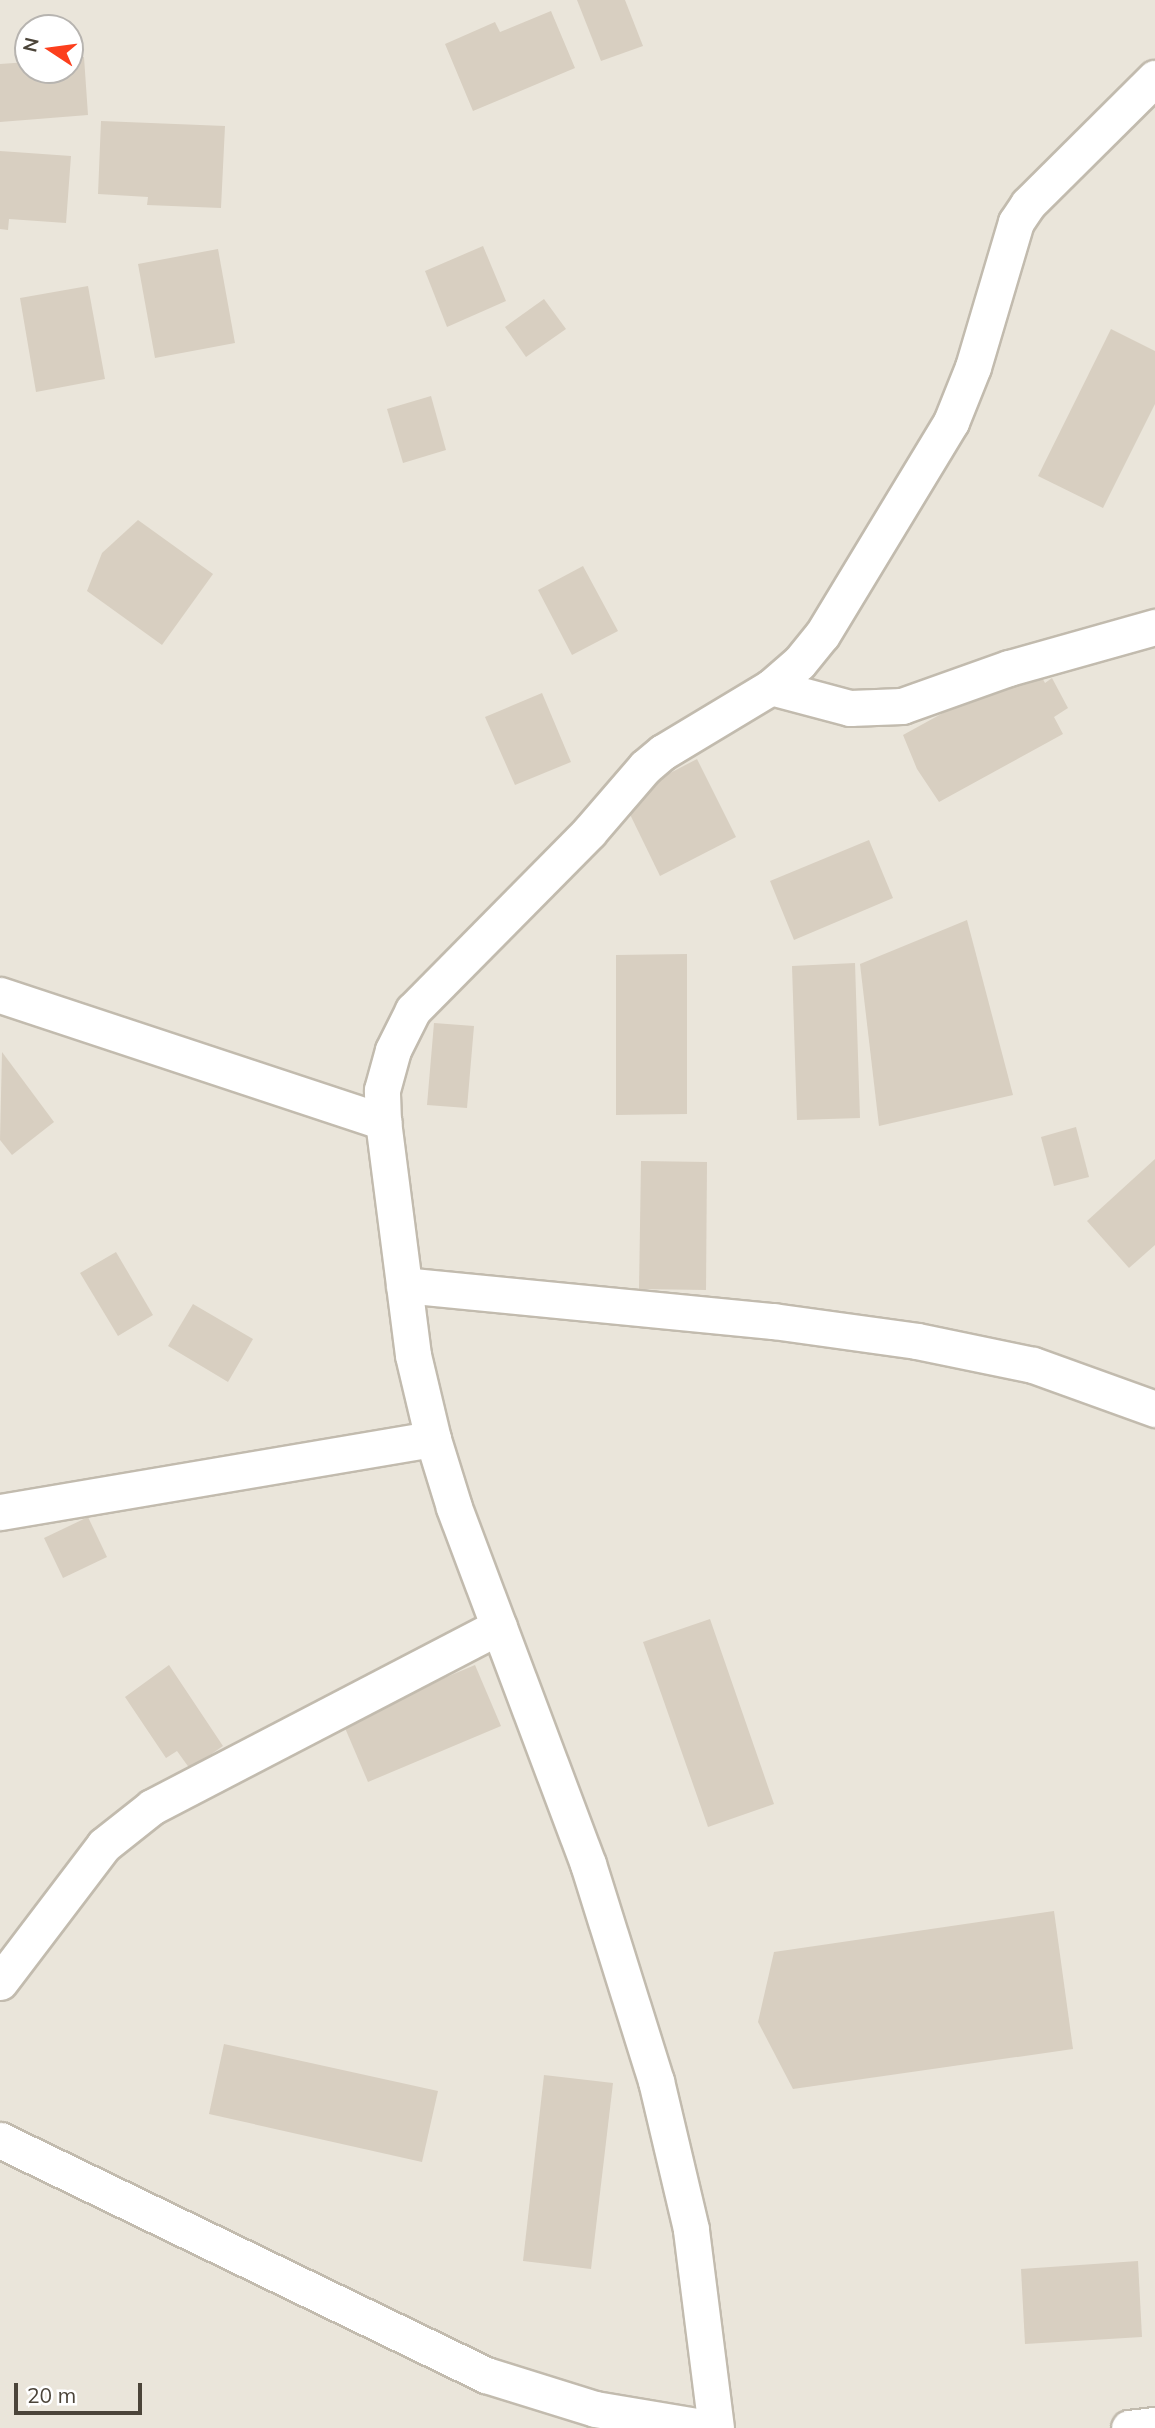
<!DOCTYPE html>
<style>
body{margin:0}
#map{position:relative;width:1155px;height:2428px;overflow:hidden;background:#f6f3ec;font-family:Mulish,sans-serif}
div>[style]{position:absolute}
.residential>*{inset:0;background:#eae5da}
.building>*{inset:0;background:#d8cfc1}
.roads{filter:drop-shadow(2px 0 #c2bbae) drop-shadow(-2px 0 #c2bbae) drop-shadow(0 2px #c2bbae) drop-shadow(0 -2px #c2bbae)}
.street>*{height:35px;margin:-17.5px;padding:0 17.5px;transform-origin:17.5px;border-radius:17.5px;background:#fff}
span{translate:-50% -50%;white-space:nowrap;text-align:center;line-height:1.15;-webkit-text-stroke:6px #fff;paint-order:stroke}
.north{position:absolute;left:14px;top:14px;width:70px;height:70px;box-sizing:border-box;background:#fff;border:2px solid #b7b4b0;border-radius:50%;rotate:283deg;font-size:19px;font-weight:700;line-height:28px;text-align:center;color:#4b4439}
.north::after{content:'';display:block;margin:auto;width:24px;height:32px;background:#fc3f1d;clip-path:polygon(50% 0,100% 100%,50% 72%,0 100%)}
.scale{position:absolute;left:14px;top:2383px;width:128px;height:32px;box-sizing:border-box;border:4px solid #4b4439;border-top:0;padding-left:9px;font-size:21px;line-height:24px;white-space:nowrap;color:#4b4439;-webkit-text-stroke:5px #fff;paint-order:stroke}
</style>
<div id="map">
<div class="residential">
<div style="clip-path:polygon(evenodd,0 0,1155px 0,1155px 2428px,0 2428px,0 0,28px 28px,70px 28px,70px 70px,28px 70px,28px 28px)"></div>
</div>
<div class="building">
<div style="clip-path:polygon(577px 0,625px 0,643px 46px,601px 61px)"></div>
<div style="clip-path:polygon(551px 11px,575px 68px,473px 111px,445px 44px,495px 22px,500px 32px)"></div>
<div style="clip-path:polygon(84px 57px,88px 115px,0 122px,0 64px,28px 62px,28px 70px,70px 70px,70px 58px)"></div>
<div style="clip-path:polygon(101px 121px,225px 126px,221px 208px,147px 205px,148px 197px,98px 194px)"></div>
<div style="clip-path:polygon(0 151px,71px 156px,66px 223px,9px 219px,8px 230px,0 229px)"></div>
<div style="clip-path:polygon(483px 246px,506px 301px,447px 327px,425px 271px)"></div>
<div style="clip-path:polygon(218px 249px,235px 343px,155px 358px,138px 264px)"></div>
<div style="clip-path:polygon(88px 286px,105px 379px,36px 392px,20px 298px)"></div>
<div style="clip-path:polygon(544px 299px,566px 329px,526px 357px,505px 327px)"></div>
<div style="clip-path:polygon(1111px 329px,1155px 351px,1155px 404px,1103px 508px,1038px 476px)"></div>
<div style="clip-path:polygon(431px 396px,446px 450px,403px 463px,387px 409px)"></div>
<div style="clip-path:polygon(138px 520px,213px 574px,162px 645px,87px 591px,102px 553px)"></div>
<div style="clip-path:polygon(583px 566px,618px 631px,572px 655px,538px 590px)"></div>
<div style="clip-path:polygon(1034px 663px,1045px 683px,1052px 678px,1068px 708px,1054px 717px,1063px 734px,939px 802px,917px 769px,903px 735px)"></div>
<div style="clip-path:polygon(542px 693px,571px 762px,515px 785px,485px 717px)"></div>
<div style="clip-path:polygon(697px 759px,736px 837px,660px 876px,622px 798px)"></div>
<div style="clip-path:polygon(869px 840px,893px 898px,794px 940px,770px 881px)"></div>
<div style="clip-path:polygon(967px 920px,1013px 1095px,879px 1126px,860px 964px)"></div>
<div style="clip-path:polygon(687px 954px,687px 1114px,616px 1115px,616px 955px)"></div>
<div style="clip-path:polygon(855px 963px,860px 1118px,797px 1120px,792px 966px)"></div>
<div style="clip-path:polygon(434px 1023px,474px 1026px,467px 1108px,427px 1105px)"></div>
<div style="clip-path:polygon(2px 1052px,54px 1122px,12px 1155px,0 1140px)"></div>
<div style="clip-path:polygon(1076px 1127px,1089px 1177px,1054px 1186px,1041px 1137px)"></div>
<div style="clip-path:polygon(1155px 1159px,1155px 1245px,1129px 1268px,1087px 1221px)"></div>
<div style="clip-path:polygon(641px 1161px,707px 1162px,706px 1290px,639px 1289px)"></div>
<div style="clip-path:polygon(116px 1252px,153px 1315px,118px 1336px,80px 1273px)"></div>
<div style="clip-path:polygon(193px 1304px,253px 1339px,228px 1382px,168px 1346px)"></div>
<div style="clip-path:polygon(88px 1517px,107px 1557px,63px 1578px,44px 1538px)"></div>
<div style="clip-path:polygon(710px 1619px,774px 1804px,708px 1827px,643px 1642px)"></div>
<div style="clip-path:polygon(169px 1665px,223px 1746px,190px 1769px,177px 1751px,166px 1758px,125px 1697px)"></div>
<div style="clip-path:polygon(475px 1665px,501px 1726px,368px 1782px,342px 1721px)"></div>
<div style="clip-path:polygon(1054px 1911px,1073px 2049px,793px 2089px,758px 2022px,774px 1952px)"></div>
<div style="clip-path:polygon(224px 2044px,438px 2091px,422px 2162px,209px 2114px)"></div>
<div style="clip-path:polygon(544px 2075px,613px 2083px,591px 2269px,523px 2261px)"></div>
<div style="clip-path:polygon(1138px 2261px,1142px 2337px,1025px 2344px,1021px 2269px)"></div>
</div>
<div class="roads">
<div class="street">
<div style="left:771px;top:687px;width:82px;rotate:14.9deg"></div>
<div style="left:850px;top:708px;width:52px;rotate:-2.2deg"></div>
<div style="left:902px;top:706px;width:114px;rotate:-19.6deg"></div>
<div style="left:1009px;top:668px;width:152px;rotate:-15.7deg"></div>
<div style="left:0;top:995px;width:404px;rotate:18.3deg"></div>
<div style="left:404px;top:1285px;width:371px;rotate:5.6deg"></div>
<div style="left:773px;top:1321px;width:145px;rotate:7.9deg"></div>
<div style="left:917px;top:1341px;width:118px;rotate:11.7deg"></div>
<div style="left:1033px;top:1365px;width:130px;rotate:19.8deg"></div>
<div style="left:0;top:1512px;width:439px;rotate:-9.6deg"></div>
<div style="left:0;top:1982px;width:172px;rotate:-52.8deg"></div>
<div style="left:104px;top:1845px;width:61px;rotate:-38.4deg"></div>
<div style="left:152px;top:1807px;width:391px;rotate:-27.5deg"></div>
<div style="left:0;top:2140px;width:540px;rotate:25.81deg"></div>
<div style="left:486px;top:2375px;width:114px;rotate:17.3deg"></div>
<div style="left:595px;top:2409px;width:115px;rotate:9.5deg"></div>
<div style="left:716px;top:2428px;width:201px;rotate:-97.2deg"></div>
<div style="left:691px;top:2229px;width:152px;rotate:-103.3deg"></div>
<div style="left:656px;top:2081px;width:227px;rotate:-107.4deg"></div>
<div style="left:588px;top:1864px;width:381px;rotate:-110.6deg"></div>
<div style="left:454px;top:1507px;width:71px;rotate:-107.2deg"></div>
<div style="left:433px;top:1439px;width:86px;rotate:-103.4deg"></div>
<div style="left:413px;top:1355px;width:235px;rotate:-97.3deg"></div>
<div style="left:383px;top:1122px;width:32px;rotate:-92deg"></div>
<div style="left:382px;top:1090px;width:41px;rotate:-74.6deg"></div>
<div style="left:393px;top:1050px;width:45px;rotate:-63.4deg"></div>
<div style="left:413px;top:1010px;width:250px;rotate:-45.3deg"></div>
<div style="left:589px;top:832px;width:86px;rotate:-49.3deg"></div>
<div style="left:645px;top:767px;width:23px;rotate:-40deg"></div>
<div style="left:663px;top:752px;width:126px;rotate:-31deg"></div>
<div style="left:771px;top:687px;width:37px;rotate:-41deg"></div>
<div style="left:799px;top:663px;width:36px;rotate:-51deg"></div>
<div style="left:822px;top:635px;width:249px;rotate:-58.8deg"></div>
<div style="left:951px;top:422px;width:59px;rotate:-68.2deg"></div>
<div style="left:973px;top:367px;width:151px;rotate:-73.5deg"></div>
<div style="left:1016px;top:222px;width:22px;rotate:-56deg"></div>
<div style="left:1028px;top:204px;width:179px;rotate:-44.8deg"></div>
<div style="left:1129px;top:2428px;width:26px;rotate:-7deg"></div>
</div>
</div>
<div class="north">N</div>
<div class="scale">20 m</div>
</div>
